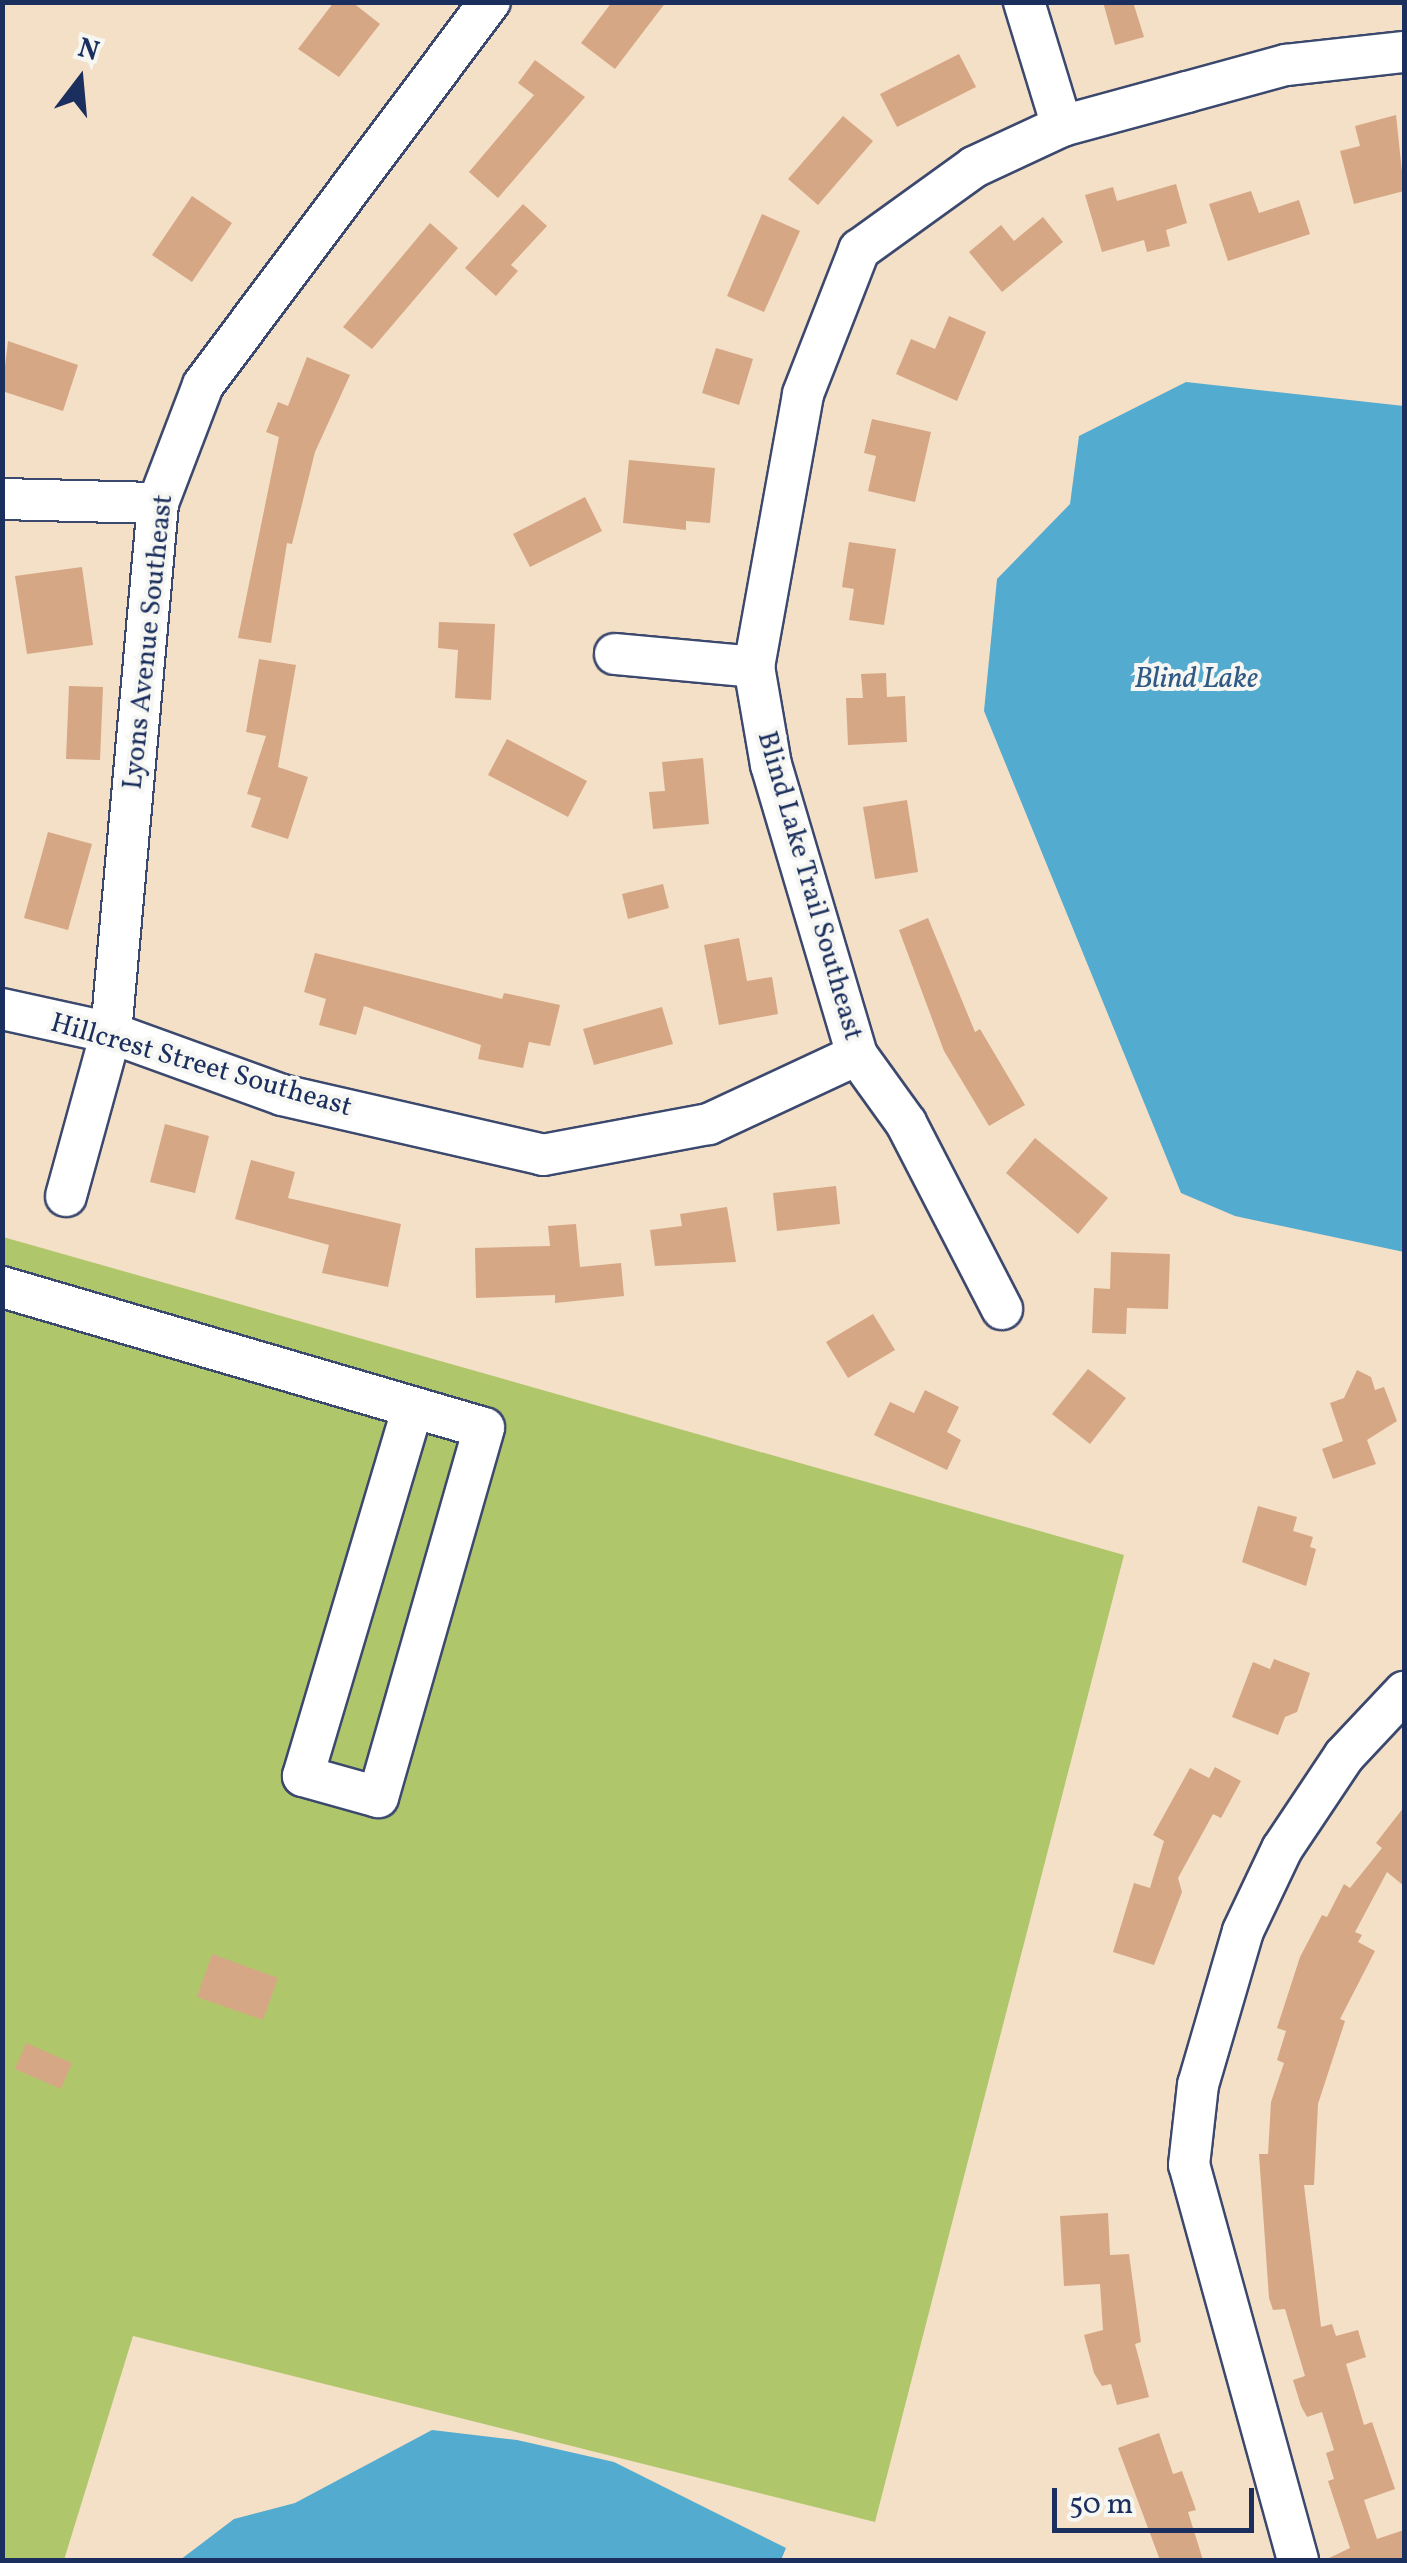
<!DOCTYPE html>
<style>
body{margin:0}
#map{position:relative;width:1407px;height:2563px;overflow:hidden;background:#f4dfc7;font-family:Vollkorn,serif}
div>[style]{position:absolute}
.green>*{inset:0;background:#b0c66b}
.water>*{inset:0;background:#53abd0}
.building>*{inset:0;background:#d6a784}
.roads{filter:drop-shadow(2px 0 #3c496e) drop-shadow(-2px 0 #3c496e) drop-shadow(0 2px #3c496e) drop-shadow(0 -2px #3c496e)}
.minor>*{height:40px;margin:-20px;padding:0 20px;transform-origin:20px;border-radius:20px;background:#fff}
span{translate:-50% -50%;white-space:nowrap;text-align:center;line-height:1.15;-webkit-text-stroke:8px #f6f6f2;paint-order:stroke}
.street-label{font-size:28px;color:#1b2f5e}
.water-label{font-size:30px;color:#2f5a86;font-style:italic}
.frame{position:absolute;inset:0;border:5px solid #1b2f5e;pointer-events:none}
.north{position:absolute;left:30px;top:30px;width:100px;height:100px;-webkit-text-stroke:8px #f6f6f2;paint-order:stroke;rotate:16deg;font-size:28px;font-weight:700;line-height:40px;text-align:center;color:#1b2f5e}
.north::after{content:'';display:block;margin:auto;width:35px;height:45px;background:#1b2f5e;clip-path:polygon(50% 0,100% 100%,50% 72%,0 100%)}
.scale{position:absolute;left:1052px;top:2488px;width:202px;height:45px;box-sizing:border-box;border:5px solid #1b2f5e;border-top:0;padding-left:12px;font-size:30px;line-height:35px;white-space:nowrap;color:#1b2f5e;-webkit-text-stroke:8px #f6f6f2;paint-order:stroke}
</style>
<div id="map">
<div class="green">
<div style="clip-path:polygon(3px 1237px,1124px 1555px,875px 2522px,133px 2336px,64px 2560px,3px 2560px)"></div>
</div>
<div class="water">
<div style="clip-path:polygon(1186px 382px,1404px 406px,1404px 1252px,1235px 1216px,1181px 1193px,984px 711px,997px 579px,1070px 504px,1079px 436px)"></div>
<div style="clip-path:polygon(432px 2430px,517px 2440px,614px 2462px,786px 2548px,781px 2560px,180px 2560px,234px 2519px,295px 2503px)"></div>
</div>
<div class="building">
<div style="clip-path:polygon(334px 2px,352px 2px,380px 24px,339px 77px,298px 49px)"></div>
<div style="clip-path:polygon(612px 2px,666px 2px,615px 69px,581px 43px)"></div>
<div style="clip-path:polygon(1103px 2px,1133px 2px,1144px 37px,1115px 45px)"></div>
<div style="clip-path:polygon(959px 54px,976px 87px,897px 127px,880px 94px)"></div>
<div style="clip-path:polygon(535px 60px,585px 97px,498px 198px,469px 172px,534px 95px,518px 83px)"></div>
<div style="clip-path:polygon(1396px 115px,1404px 191px,1354px 204px,1340px 151px,1360px 146px,1355px 126px)"></div>
<div style="clip-path:polygon(843px 116px,873px 141px,818px 205px,788px 179px)"></div>
<div style="clip-path:polygon(1176px 184px,1187px 223px,1166px 230px,1170px 246px,1147px 252px,1144px 240px,1102px 252px,1085px 195px,1113px 187px,1117px 201px)"></div>
<div style="clip-path:polygon(1251px 191px,1259px 213px,1299px 200px,1310px 234px,1228px 261px,1209px 204px)"></div>
<div style="clip-path:polygon(192px 196px,232px 223px,192px 282px,152px 255px)"></div>
<div style="clip-path:polygon(523px 204px,547px 226px,511px 265px,518px 271px,496px 296px,465px 268px)"></div>
<div style="clip-path:polygon(762px 214px,800px 231px,764px 312px,727px 296px)"></div>
<div style="clip-path:polygon(1043px 217px,1063px 242px,1002px 292px,969px 252px,1001px 225px,1014px 241px)"></div>
<div style="clip-path:polygon(430px 223px,458px 248px,372px 349px,343px 327px)"></div>
<div style="clip-path:polygon(949px 316px,986px 332px,957px 401px,896px 374px,911px 339px,935px 349px)"></div>
<div style="clip-path:polygon(8px 341px,78px 365px,63px 411px,2px 391px)"></div>
<div style="clip-path:polygon(716px 348px,753px 359px,739px 405px,702px 393px)"></div>
<div style="clip-path:polygon(307px 357px,350px 375px,315px 452px,292px 544px,287px 543px,271px 643px,238px 638px,279px 437px,266px 432px,278px 402px,288px 406px)"></div>
<div style="clip-path:polygon(872px 419px,931px 432px,915px 502px,868px 491px,876px 456px,864px 453px)"></div>
<div style="clip-path:polygon(629px 460px,715px 468px,710px 523px,686px 521px,686px 530px,623px 523px)"></div>
<div style="clip-path:polygon(585px 497px,602px 531px,530px 567px,513px 534px)"></div>
<div style="clip-path:polygon(849px 542px,896px 549px,884px 625px,849px 620px,854px 589px,842px 587px)"></div>
<div style="clip-path:polygon(82px 567px,93px 645px,27px 654px,15px 576px)"></div>
<div style="clip-path:polygon(439px 622px,495px 624px,491px 700px,455px 698px,458px 650px,438px 648px)"></div>
<div style="clip-path:polygon(259px 659px,296px 665px,278px 767px,308px 777px,288px 839px,251px 827px,261px 798px,247px 794px,266px 736px,246px 732px)"></div>
<div style="clip-path:polygon(886px 673px,887px 697px,905px 696px,907px 742px,848px 745px,846px 698px,863px 698px,861px 674px)"></div>
<div style="clip-path:polygon(69px 686px,103px 687px,100px 760px,66px 759px)"></div>
<div style="clip-path:polygon(507px 739px,587px 781px,568px 817px,488px 775px)"></div>
<div style="clip-path:polygon(703px 758px,709px 824px,653px 829px,649px 792px,665px 791px,662px 762px)"></div>
<div style="clip-path:polygon(907px 800px,918px 872px,875px 879px,863px 807px)"></div>
<div style="clip-path:polygon(48px 832px,92px 844px,68px 930px,24px 918px)"></div>
<div style="clip-path:polygon(663px 884px,669px 908px,628px 919px,622px 894px)"></div>
<div style="clip-path:polygon(928px 918px,975px 1032px,980px 1029px,1025px 1105px,989px 1126px,944px 1051px,899px 930px)"></div>
<div style="clip-path:polygon(739px 938px,747px 981px,772px 977px,778px 1014px,719px 1025px,704px 945px)"></div>
<div style="clip-path:polygon(315px 953px,502px 999px,504px 993px,560px 1005px,550px 1046px,529px 1042px,523px 1068px,478px 1059px,481px 1045px,364px 1006px,356px 1035px,319px 1025px,326px 999px,304px 992px)"></div>
<div style="clip-path:polygon(662px 1007px,673px 1044px,594px 1065px,583px 1029px)"></div>
<div style="clip-path:polygon(165px 1124px,209px 1136px,195px 1193px,150px 1182px)"></div>
<div style="clip-path:polygon(1035px 1138px,1108px 1198px,1078px 1234px,1006px 1173px)"></div>
<div style="clip-path:polygon(251px 1160px,295px 1172px,288px 1198px,401px 1224px,388px 1287px,322px 1273px,329px 1245px,235px 1219px)"></div>
<div style="clip-path:polygon(836px 1186px,840px 1224px,777px 1231px,773px 1193px)"></div>
<div style="clip-path:polygon(727px 1207px,736px 1262px,655px 1266px,650px 1230px,682px 1226px,680px 1214px)"></div>
<div style="clip-path:polygon(576px 1224px,580px 1267px,621px 1263px,624px 1296px,555px 1303px,555px 1295px,476px 1298px,475px 1248px,550px 1246px,548px 1226px)"></div>
<div style="clip-path:polygon(1111px 1252px,1170px 1254px,1168px 1309px,1127px 1308px,1126px 1334px,1092px 1333px,1094px 1288px,1110px 1289px)"></div>
<div style="clip-path:polygon(873px 1314px,895px 1350px,848px 1378px,826px 1342px)"></div>
<div style="clip-path:polygon(1088px 1369px,1126px 1398px,1090px 1444px,1052px 1414px)"></div>
<div style="clip-path:polygon(1357px 1370px,1371px 1377px,1375px 1390px,1384px 1387px,1397px 1421px,1367px 1440px,1376px 1464px,1333px 1479px,1322px 1449px,1343px 1441px,1330px 1403px,1344px 1398px)"></div>
<div style="clip-path:polygon(925px 1390px,959px 1407px,947px 1432px,961px 1440px,947px 1470px,874px 1435px,890px 1402px,914px 1413px)"></div>
<div style="clip-path:polygon(1258px 1506px,1297px 1517px,1293px 1531px,1313px 1537px,1310px 1547px,1316px 1549px,1306px 1586px,1242px 1562px)"></div>
<div style="clip-path:polygon(1274px 1659px,1310px 1673px,1297px 1712px,1285px 1717px,1278px 1735px,1232px 1717px,1253px 1662px,1270px 1669px)"></div>
<div style="clip-path:polygon(1215px 1767px,1241px 1781px,1221px 1818px,1213px 1814px,1178px 1878px,1182px 1892px,1154px 1965px,1113px 1952px,1134px 1883px,1150px 1888px,1164px 1841px,1153px 1835px,1190px 1768px,1209px 1778px)"></div>
<div style="clip-path:polygon(1404px 1807px,1404px 1886px,1387px 1872px,1355px 1932px,1362px 1935px,1358px 1942px,1375px 1951px,1340px 2019px,1345px 2021px,1318px 2104px,1314px 2185px,1304px 2185px,1321px 2327px,1332px 2324px,1336px 2336px,1358px 2330px,1366px 2357px,1346px 2364px,1364px 2425px,1372px 2422px,1395px 2489px,1364px 2500px,1377px 2539px,1404px 2530px,1404px 2560px,1325px 2560px,1350px 2548px,1328px 2481px,1334px 2479px,1326px 2453px,1334px 2450px,1322px 2412px,1307px 2417px,1301px 2406px,1293px 2380px,1305px 2376px,1285px 2309px,1273px 2310px,1269px 2298px,1259px 2154px,1268px 2154px,1271px 2102px,1284px 2063px,1277px 2060px,1286px 2031px,1277px 2028px,1300px 1957px,1322px 1915px,1327px 1917px,1344px 1884px,1350px 1888px,1382px 1848px,1376px 1843px)"></div>
<div style="clip-path:polygon(212px 1954px,278px 1978px,263px 2020px,197px 1997px)"></div>
<div style="clip-path:polygon(26px 2043px,72px 2063px,61px 2089px,15px 2069px)"></div>
<div style="clip-path:polygon(1108px 2213px,1110px 2255px,1129px 2254px,1141px 2342px,1135px 2344px,1149px 2397px,1117px 2405px,1111px 2384px,1102px 2386px,1094px 2373px,1084px 2335px,1103px 2330px,1100px 2284px,1064px 2286px,1060px 2216px)"></div>
<div style="clip-path:polygon(1159px 2433px,1173px 2474px,1182px 2471px,1196px 2510px,1188px 2512px,1203px 2560px,1160px 2560px,1118px 2448px)"></div>
</div>
<div class="roads">
<div class="minor">
<div style="left:1024px;top:2px;width:130px;rotate:73deg"></div>
<div style="left:2px;top:499px;width:156px;rotate:1.5deg"></div>
<div style="left:615px;top:654px;width:140px;rotate:5.3deg"></div>
<div style="left:2px;top:1009px;width:112px;rotate:12.4deg"></div>
<div style="left:111px;top:1033px;width:182px;rotate:19.9deg"></div>
<div style="left:282px;top:1095px;width:268px;rotate:12.9deg"></div>
<div style="left:543px;top:1155px;width:169px;rotate:-10.6deg"></div>
<div style="left:709px;top:1124px;width:163px;rotate:-25deg"></div>
<div style="left:66px;top:1196px;width:169px;rotate:-74.6deg"></div>
<div style="left:111px;top:1033px;width:532px;rotate:-84.93deg"></div>
<div style="left:158px;top:503px;width:126px;rotate:-69.1deg"></div>
<div style="left:203px;top:385px;width:479px;rotate:-53.2deg"></div>
<div style="left:2px;top:1287px;width:502px;rotate:16.31deg"></div>
<div style="left:484px;top:1428px;width:384px;rotate:106deg"></div>
<div style="left:378px;top:1797px;width:78px;rotate:-164.4deg"></div>
<div style="left:303px;top:1776px;width:384px;rotate:-73.4deg"></div>
<div style="left:1002px;top:1309px;width:209px;rotate:-117.3deg"></div>
<div style="left:906px;top:1123px;width:84px;rotate:-125.8deg"></div>
<div style="left:857px;top:1055px;width:302px;rotate:-106.5deg"></div>
<div style="left:771px;top:765px;width:99px;rotate:-99.8deg"></div>
<div style="left:754px;top:667px;width:277px;rotate:-79.8deg"></div>
<div style="left:803px;top:394px;width:155px;rotate:-68.7deg"></div>
<div style="left:859px;top:250px;width:142px;rotate:-35.8deg"></div>
<div style="left:974px;top:167px;width:97px;rotate:-25deg"></div>
<div style="left:1062px;top:126px;width:130px;rotate:-15.2deg"></div>
<div style="left:1187px;top:92px;width:103px;rotate:-15.3deg"></div>
<div style="left:1286px;top:65px;width:119px;rotate:-6.3deg"></div>
<div style="left:1298px;top:2560px;width:410px;rotate:-105.4deg"></div>
<div style="left:1189px;top:2165px;width:81px;rotate:-83.6deg"></div>
<div style="left:1198px;top:2085px;width:160px;rotate:-73.7deg"></div>
<div style="left:1243px;top:1931px;width:91px;rotate:-64.6deg"></div>
<div style="left:1282px;top:1849px;width:112px;rotate:-56.3deg"></div>
<div style="left:1344px;top:1756px;width:88px;rotate:-46.8deg"></div>
</div>
</div>
<div class="street-label">
<span style="left:149px;top:642px;rotate:-84deg">Lyons Avenue Southeast</span>
<span style="left:809px;top:886px;rotate:74deg">Blind Lake Trail Southeast</span>
<span style="left:201px;top:1066px;rotate:16deg">Hillcrest Street Southeast</span>
</div>
<div class="water-label">
<span style="left:1196px;top:679px">Blind Lake</span>
</div>
<div class="frame"></div>
<div class="north">N</div>
<div class="scale">50 m</div>
</div>
